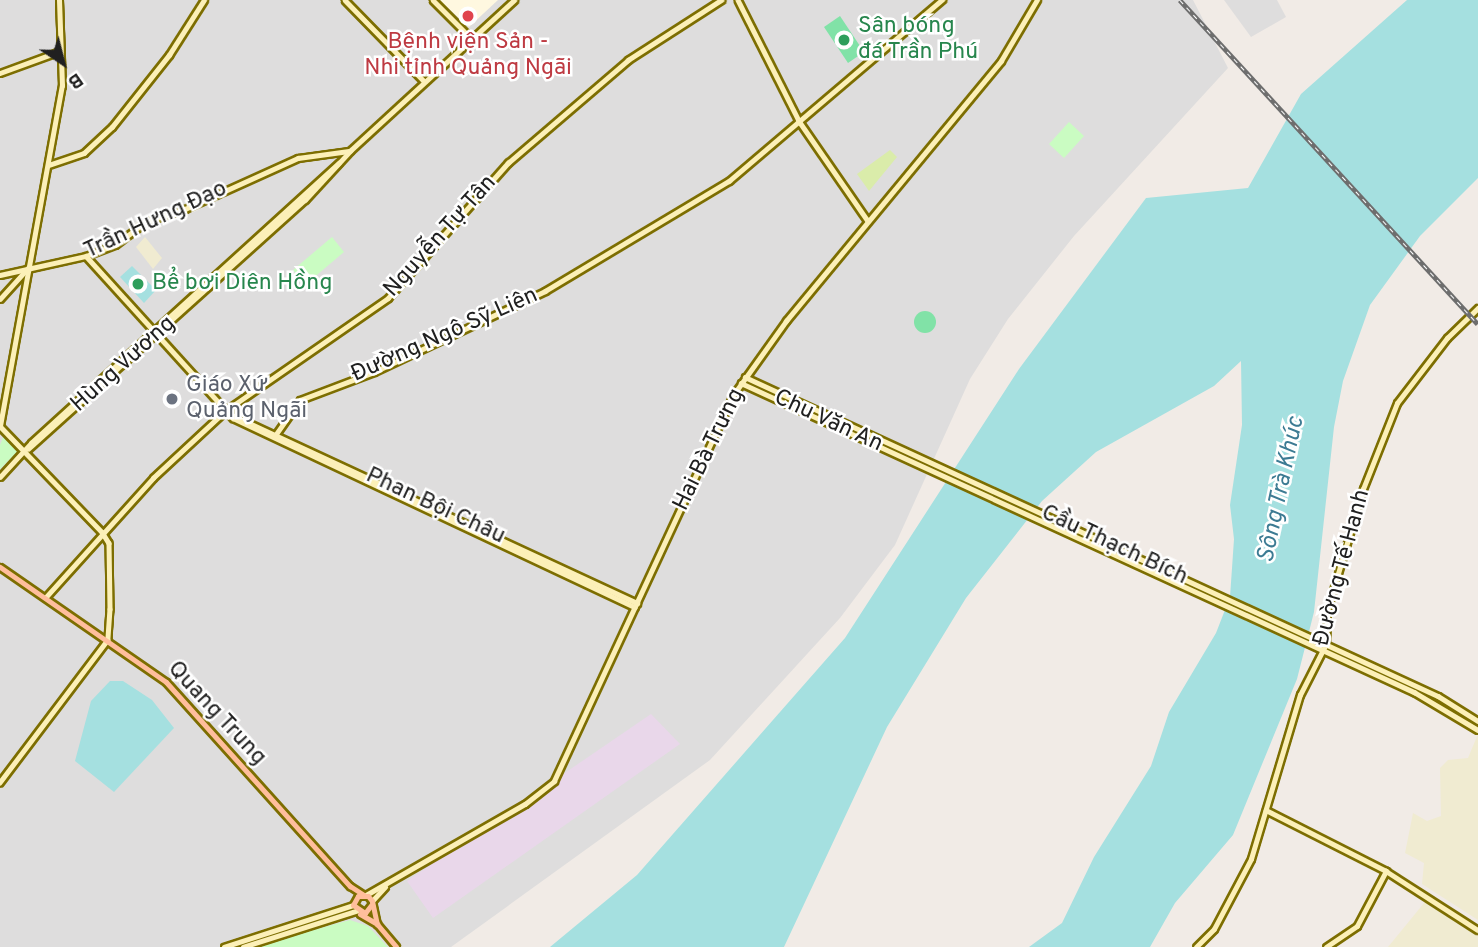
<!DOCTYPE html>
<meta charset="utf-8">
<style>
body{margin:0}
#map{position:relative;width:1478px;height:947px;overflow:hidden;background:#f1ebe6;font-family:Overpass,sans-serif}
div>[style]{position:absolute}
.residential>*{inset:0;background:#dedddd}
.industrial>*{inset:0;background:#e9d7ea}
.education>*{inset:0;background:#fff8e0}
.farmland>*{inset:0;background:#f0ebd1}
.grass>*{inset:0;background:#daecaa}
.park>*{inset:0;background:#cafcc2}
.pitch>*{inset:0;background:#81e2a7}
.round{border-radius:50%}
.water>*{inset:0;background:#a5e0e0}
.roads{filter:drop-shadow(2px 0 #7d6e01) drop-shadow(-2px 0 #7d6e01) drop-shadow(0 2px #7d6e01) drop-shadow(0 -2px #7d6e01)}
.secondary>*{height:4.5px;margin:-2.25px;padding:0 2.25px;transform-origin:2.25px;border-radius:2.25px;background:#fcf0b8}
.primary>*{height:5px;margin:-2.5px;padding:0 2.5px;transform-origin:2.5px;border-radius:2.5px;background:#ffbe9c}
.rail>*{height:4.5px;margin-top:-2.25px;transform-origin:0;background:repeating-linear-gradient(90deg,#fff 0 5px,#6e6e6e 0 10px);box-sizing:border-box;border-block:2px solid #6e6e6e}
.dots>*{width:19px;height:19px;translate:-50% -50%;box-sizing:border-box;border:4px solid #fff;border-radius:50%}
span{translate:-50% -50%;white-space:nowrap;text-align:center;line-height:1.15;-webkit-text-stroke:5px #fff;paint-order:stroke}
.leisure-label{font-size:23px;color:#27864d}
.left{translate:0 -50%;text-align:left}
.health-label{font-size:23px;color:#be3a42}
.street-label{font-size:23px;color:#202020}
.worship-label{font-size:23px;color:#5b616d}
.water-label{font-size:24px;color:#3c7b93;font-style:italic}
.north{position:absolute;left:28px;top:28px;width:70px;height:70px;-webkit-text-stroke:5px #fff;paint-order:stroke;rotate:145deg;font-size:19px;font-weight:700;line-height:28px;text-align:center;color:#202020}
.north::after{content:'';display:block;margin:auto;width:24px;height:32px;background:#202020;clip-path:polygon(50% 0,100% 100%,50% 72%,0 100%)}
</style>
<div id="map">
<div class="residential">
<div style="clip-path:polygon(0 0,1193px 0,1228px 68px,1074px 236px,1008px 319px,970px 379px,895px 545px,840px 618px,710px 760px,451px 947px,0 947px)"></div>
<div style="clip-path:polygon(1224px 0,1277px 0,1286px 17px,1251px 37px)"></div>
</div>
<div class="industrial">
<div style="clip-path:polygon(651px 714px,680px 744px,433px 918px,407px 881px)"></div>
</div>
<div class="education">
<div style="clip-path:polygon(439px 0,498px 0,469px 27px)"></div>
</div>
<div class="farmland">
<div style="clip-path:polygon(145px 237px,162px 258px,153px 269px,136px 247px)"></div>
<div style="clip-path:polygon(1478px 734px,1478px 920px,1422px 884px,1424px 863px,1405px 853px,1413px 813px,1427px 821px,1441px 816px,1440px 768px,1448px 760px,1468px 758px)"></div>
<div style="clip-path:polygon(1429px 897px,1478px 927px,1478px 947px,1388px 947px)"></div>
</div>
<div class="grass">
<div style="clip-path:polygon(890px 150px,897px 157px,869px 191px,857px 174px)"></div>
</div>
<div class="park">
<div style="clip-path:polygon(1069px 122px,1084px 136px,1064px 158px,1049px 144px)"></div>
<div style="clip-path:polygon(332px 237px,344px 252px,305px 285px,293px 270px)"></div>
<div style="clip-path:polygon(4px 435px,18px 451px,0 469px,0 445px)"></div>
<div style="clip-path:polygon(350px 920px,368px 926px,388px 947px,251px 947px)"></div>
</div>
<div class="pitch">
<div style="clip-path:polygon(840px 16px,864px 52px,848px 63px,824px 27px)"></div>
<div class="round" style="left:914px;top:311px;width:22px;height:22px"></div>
</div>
<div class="water">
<div style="clip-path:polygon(1407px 0,1478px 0,1478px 178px,1420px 236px,1370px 305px,1343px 381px,1334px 427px,1314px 612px,1297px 679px,1233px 835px,1175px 903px,1150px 947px,1029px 947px,1062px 923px,1094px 857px,1151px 766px,1169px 712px,1216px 633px,1230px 597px,1234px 539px,1230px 505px,1242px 425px,1241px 361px,1214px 386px,1096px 452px,1042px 501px,966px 598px,887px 727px,784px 947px,550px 947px,637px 875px,845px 638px,1019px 369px,1146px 198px,1248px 188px,1301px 94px)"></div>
<div style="clip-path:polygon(132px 266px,156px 290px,144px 303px,120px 277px)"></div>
<div style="clip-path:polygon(110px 681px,123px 681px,152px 700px,174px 728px,114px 792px,75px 761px,91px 701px)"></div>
</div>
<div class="roads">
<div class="secondary">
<div style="left:345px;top:0;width:113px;rotate:45.7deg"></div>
<div style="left:433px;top:0;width:55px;rotate:45deg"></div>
<div style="left:738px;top:0;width:136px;rotate:63.2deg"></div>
<div style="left:799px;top:121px;width:121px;rotate:55.4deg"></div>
<div style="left:0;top:73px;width:64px;rotate:-20.1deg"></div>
<div style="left:49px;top:165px;width:37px;rotate:-19deg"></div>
<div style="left:84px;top:153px;width:38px;rotate:-43deg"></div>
<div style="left:112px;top:127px;width:92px;rotate:-51.6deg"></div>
<div style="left:169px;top:55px;width:65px;rotate:-57.5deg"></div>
<div style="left:86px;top:256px;width:219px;rotate:47.8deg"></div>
<div style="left:233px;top:418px;width:444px;rotate:25.2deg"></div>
<div style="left:0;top:275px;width:88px;rotate:-12.5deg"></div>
<div style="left:86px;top:256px;width:31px;rotate:-21deg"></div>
<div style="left:115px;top:245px;width:38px;rotate:-37deg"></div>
<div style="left:145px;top:222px;width:42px;rotate:-18deg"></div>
<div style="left:185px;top:209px;width:124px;rotate:-24.3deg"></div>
<div style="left:298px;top:158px;width:51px;rotate:-7.8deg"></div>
<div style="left:0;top:299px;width:42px;rotate:-47.9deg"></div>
<div style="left:745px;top:377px;width:763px;rotate:24.72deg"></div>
<div style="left:1438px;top:696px;width:47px;rotate:32deg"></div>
<div style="left:741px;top:383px;width:741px;rotate:24.66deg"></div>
<div style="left:1414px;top:692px;width:74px;rotate:30.7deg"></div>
<div style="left:232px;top:415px;width:447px;rotate:24.9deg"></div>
<div style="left:0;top:426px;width:147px;rotate:46.1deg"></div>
<div style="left:102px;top:532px;width:13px;rotate:58deg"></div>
<div style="left:109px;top:543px;width:66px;rotate:89.1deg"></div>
<div style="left:110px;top:609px;width:31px;rotate:94deg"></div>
<div style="left:108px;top:640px;width:179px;rotate:127.1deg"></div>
<div style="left:0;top:426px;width:346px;rotate:-79.7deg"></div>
<div style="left:62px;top:86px;width:86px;rotate:-92deg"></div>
<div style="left:274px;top:437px;width:45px;rotate:-54.9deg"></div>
<div style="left:300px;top:400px;width:79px;rotate:-20.7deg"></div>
<div style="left:374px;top:372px;width:189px;rotate:-25.3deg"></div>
<div style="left:545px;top:291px;width:214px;rotate:-30.9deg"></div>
<div style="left:729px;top:181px;width:280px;rotate:-40.4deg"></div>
<div style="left:28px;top:449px;width:372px;rotate:-42deg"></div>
<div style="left:305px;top:200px;width:67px;rotate:-47.4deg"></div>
<div style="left:350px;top:151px;width:223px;rotate:-42.6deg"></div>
<div style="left:0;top:477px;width:46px;rotate:-47.6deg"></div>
<div style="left:31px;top:443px;width:416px;rotate:-42.3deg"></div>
<div style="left:46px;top:597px;width:160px;rotate:-48deg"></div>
<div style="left:153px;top:478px;width:98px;rotate:-42.9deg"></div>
<div style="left:225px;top:411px;width:198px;rotate:-34.7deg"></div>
<div style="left:388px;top:298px;width:181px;rotate:-48.4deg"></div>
<div style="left:508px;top:163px;width:158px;rotate:-40.6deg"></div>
<div style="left:628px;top:60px;width:111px;rotate:-32.8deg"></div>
<div style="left:1266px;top:810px;width:135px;rotate:26.9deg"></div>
<div style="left:1386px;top:871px;width:109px;rotate:32.7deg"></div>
<div style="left:366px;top:895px;width:183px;rotate:-29.8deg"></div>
<div style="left:525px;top:804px;width:37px;rotate:-38deg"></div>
<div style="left:554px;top:781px;width:427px;rotate:-65.1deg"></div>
<div style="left:734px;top:394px;width:90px;rotate:-54.5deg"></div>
<div style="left:786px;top:321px;width:337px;rotate:-50.4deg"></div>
<div style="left:1001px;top:61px;width:71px;rotate:-59.5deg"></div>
<div style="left:372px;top:901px;width:19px;rotate:-47deg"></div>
<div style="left:224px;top:947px;width:136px;rotate:-18deg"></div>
<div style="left:243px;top:947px;width:119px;rotate:-17.7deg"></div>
<div style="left:1196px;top:947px;width:25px;rotate:-45deg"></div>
<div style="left:1214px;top:929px;width:79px;rotate:-62.1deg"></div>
<div style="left:1251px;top:859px;width:171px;rotate:-73.4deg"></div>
<div style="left:1300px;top:695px;width:57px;rotate:-63deg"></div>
<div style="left:1326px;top:644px;width:33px;rotate:-88deg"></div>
<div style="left:1327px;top:611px;width:127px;rotate:-73.6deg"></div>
<div style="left:1363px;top:489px;width:92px;rotate:-68.4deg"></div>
<div style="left:1397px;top:403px;width:82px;rotate:-52.4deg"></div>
<div style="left:1447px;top:338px;width:43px;rotate:-44.1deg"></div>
<div style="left:1326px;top:947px;width:37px;rotate:-34deg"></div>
<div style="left:1357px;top:926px;width:62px;rotate:-62.2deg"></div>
</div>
<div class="primary">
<div style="left:0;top:567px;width:202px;rotate:34.7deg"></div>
<div style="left:166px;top:682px;width:275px;rotate:48deg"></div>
<div style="left:350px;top:886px;width:17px;rotate:33deg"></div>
<div style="left:372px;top:904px;width:11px;rotate:128deg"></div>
<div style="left:365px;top:913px;width:14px;rotate:-146deg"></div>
<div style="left:353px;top:905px;width:10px;rotate:-61deg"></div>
<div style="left:358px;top:896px;width:10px"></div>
<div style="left:368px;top:896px;width:6px;rotate:51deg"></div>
<div style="left:372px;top:901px;width:24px;rotate:78deg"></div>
<div style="left:360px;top:914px;width:20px;rotate:30deg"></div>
<div style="left:377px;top:924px;width:30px;rotate:50deg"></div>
</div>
</div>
<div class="rail">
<div style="left:1180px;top:0;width:440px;rotate:47.4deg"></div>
</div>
<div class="dots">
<div style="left:468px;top:16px;background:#e0444e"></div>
<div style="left:844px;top:40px;background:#2e9e5b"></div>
<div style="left:138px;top:284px;background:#2e9e5b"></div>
<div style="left:172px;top:399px;background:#6b7280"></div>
</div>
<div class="leisure-label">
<span class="left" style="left:858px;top:40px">Sân bóng<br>đá Trần Phú</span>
<span class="left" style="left:152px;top:284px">Bể bơi Diên Hồng</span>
</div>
<div class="health-label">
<span style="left:468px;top:56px">Bệnh viện Sản -<br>Nhi tỉnh Quảng Ngãi</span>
</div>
<div class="street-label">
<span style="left:156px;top:221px;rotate:-25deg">Trần Hưng Đạo</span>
<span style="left:441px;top:237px;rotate:-48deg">Nguyễn Tự Tân</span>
<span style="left:445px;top:336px;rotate:-24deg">Đường Ngô Sỹ Liên</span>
<span style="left:124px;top:365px;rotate:-42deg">Hùng Vương</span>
<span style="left:828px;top:422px;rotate:25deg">Chu Văn An</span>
<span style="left:710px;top:450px;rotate:-64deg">Hai Bà Trưng</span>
<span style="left:435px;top:507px;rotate:25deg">Phan Bội Châu</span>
<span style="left:1114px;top:546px;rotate:25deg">Cầu Thạch Bích</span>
<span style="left:1343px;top:568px;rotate:-75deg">Đường Tế Hanh</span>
<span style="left:216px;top:714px;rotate:47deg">Quang Trung</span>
</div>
<div class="worship-label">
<span class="left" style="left:186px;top:399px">Giáo Xứ<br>Quảng Ngãi</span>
</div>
<div class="water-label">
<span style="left:1282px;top:490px;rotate:-78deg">Sông Trà Khúc</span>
</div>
<div class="north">B</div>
</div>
